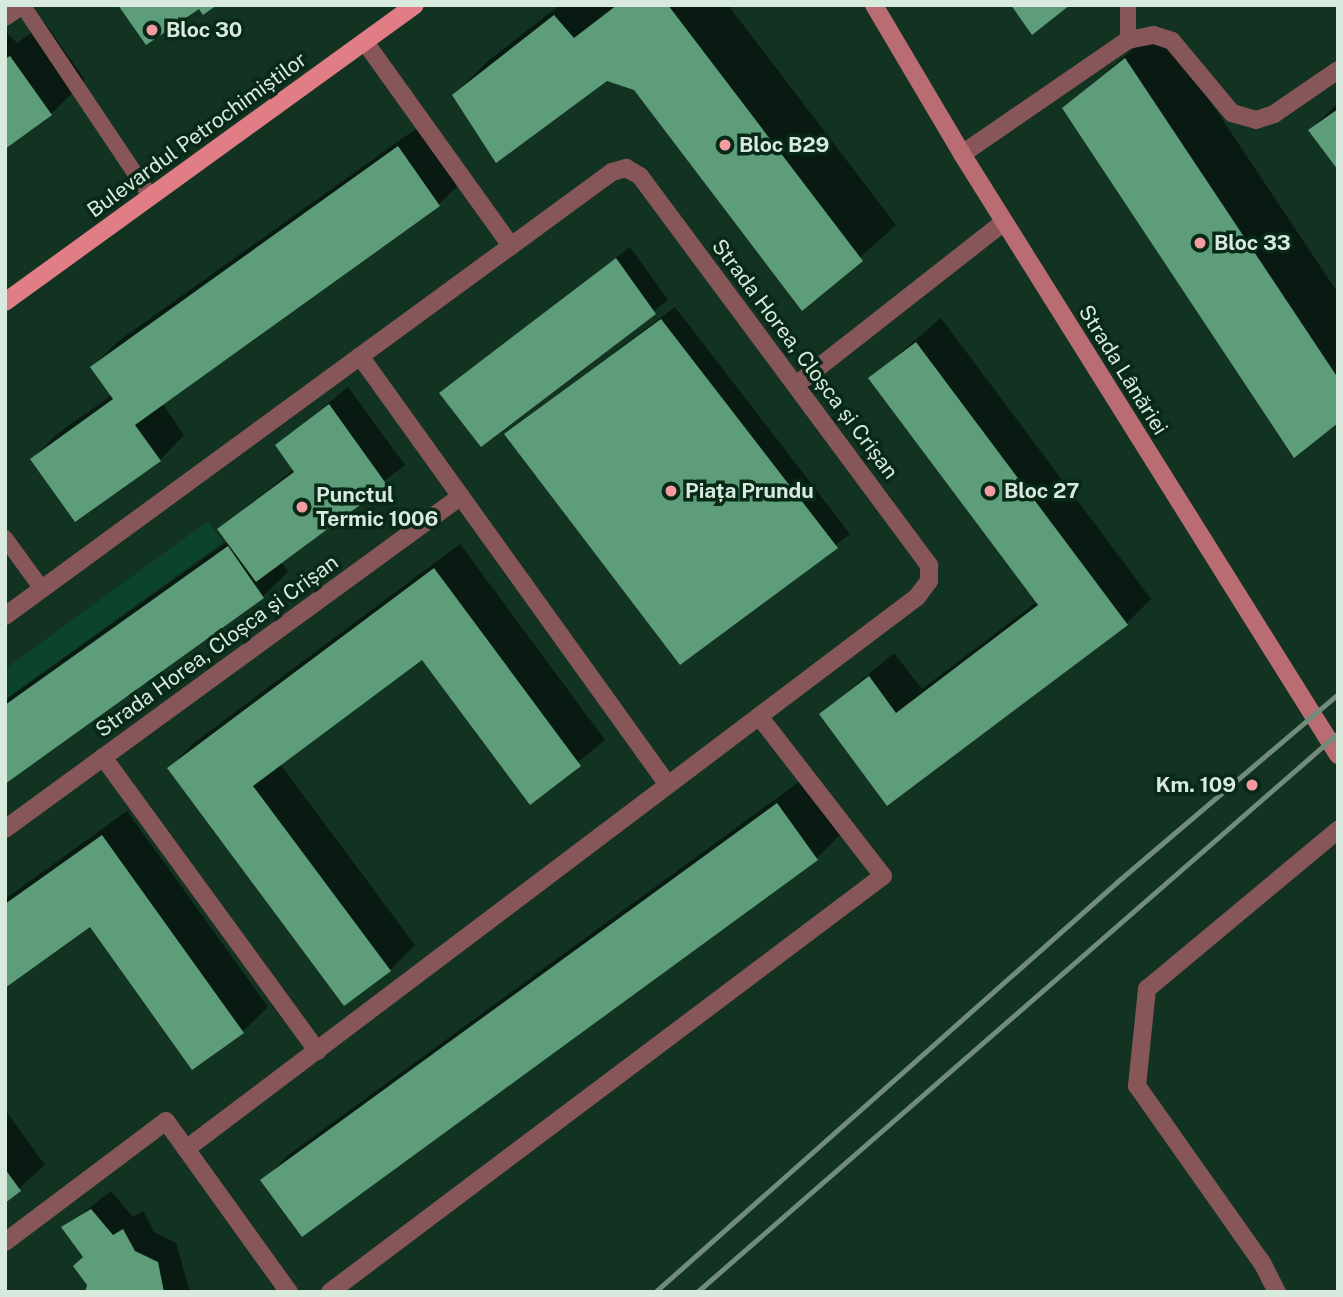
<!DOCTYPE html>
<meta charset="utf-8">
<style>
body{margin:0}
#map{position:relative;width:1343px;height:1297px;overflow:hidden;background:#123222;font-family:"Public Sans",sans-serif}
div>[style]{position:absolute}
.green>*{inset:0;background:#0b442a}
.shadow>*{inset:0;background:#0007}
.building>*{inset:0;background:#5e9d7a}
.lane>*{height:16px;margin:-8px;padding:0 8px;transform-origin:8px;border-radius:8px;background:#865658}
.street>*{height:18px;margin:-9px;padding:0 9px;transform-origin:9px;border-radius:9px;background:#865658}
.secondary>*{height:18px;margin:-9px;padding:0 9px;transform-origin:9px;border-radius:9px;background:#b96c71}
.primary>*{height:18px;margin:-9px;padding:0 9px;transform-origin:9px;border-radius:9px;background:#e17d84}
.rail>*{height:5px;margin:-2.5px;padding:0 2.5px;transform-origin:2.5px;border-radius:2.5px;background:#728b7d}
.dots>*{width:19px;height:19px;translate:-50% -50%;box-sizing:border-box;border:4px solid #082818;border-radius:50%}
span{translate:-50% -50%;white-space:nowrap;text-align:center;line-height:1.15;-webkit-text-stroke:7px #082818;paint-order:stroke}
.poi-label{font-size:21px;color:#d8e9de;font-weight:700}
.left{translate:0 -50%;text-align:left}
.right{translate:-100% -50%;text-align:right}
.street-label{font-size:21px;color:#d8e9de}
.frame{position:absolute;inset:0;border:7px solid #d8e9de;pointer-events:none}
</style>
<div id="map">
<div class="green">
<div style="clip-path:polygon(208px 521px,223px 542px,5px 700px,5px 669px)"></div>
</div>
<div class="shadow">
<div style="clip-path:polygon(560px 5px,728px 5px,896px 225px,802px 309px,635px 88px,607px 79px,454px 95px,488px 61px)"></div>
<div style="clip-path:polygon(45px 23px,85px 80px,51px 114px,5px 147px,5px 31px,17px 43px)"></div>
<div style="clip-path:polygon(1160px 26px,1338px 293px,1338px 421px,1064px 108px)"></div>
<div style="clip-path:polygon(1338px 103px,1338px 167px,1310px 130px)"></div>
<div style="clip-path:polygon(424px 123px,464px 180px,439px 204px,162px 403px,184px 435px,160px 460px,32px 459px,57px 434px,112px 395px,93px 367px,117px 342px)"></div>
<div style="clip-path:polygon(630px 247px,668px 300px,482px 444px,441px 393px)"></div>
<div style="clip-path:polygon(675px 307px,850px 534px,681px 663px,506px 434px)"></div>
<div style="clip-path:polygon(941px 318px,1151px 599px,1126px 624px,888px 804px,821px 714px,894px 653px,922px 689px,1038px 601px,871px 378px)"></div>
<div style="clip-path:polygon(348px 387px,405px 465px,281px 561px,288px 572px,263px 596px,5px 781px,5px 700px,228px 541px,219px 529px,294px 469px,277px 445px)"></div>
<div style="clip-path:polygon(460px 544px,605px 740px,530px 802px,422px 657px,280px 764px,415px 945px,390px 970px,169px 768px,194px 743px)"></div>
<div style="clip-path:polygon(803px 779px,842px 833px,817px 858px,302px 1234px,263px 1181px,287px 1156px)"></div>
<div style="clip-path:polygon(127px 811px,268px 1007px,243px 1031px,193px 1068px,90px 925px,5px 986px,5px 899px)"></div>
<div style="clip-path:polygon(5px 1110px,45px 1165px,5px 1201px)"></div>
<div style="clip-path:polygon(111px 1191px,133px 1217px,143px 1211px,154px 1232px,176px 1243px,190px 1292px,87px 1292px,85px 1257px,64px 1228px)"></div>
</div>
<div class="building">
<div style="clip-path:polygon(118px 5px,217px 5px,203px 15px,199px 9px,146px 45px)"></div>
<div style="clip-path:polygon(617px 5px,668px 5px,863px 261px,802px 311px,634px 90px,607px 81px,496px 163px,452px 95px,554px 15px,574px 38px)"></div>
<div style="clip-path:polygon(1011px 5px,1070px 5px,1032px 35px)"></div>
<div style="clip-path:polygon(10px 56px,52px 115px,5px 149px,5px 59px)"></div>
<div style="clip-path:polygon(1125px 58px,1338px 378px,1338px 423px,1294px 458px,1062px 108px)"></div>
<div style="clip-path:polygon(1338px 109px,1338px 170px,1308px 130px)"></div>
<div style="clip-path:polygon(398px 146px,440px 206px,135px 425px,161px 461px,75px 522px,30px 459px,113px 399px,90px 367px)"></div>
<div style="clip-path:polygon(616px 258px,656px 314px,481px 447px,439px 393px)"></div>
<div style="clip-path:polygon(661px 319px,838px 548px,680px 665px,504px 434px)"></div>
<div style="clip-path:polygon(916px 342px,1128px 625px,887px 806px,819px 714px,869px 676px,896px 713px,1038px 605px,868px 378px)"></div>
<div style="clip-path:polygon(329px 404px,387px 485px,256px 582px,217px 529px,294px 472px,275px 445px)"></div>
<div style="clip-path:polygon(228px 546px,264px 598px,5px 784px,5px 705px)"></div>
<div style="clip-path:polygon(434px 568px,581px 766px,530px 805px,422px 660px,253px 786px,391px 971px,344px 1006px,167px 768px)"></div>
<div style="clip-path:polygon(777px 803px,818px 860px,302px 1237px,260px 1180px)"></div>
<div style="clip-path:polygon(102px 835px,244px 1033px,192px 1070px,90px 927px,5px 988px,5px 904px)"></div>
<div style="clip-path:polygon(5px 1169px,21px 1191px,5px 1203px)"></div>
<div style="clip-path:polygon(91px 1209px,113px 1235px,123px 1229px,135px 1251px,158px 1262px,164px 1292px,85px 1292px,87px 1285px,73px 1266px,83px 1257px,61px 1227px)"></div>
</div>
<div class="lane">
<div style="left:5px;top:18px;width:22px;rotate:-34deg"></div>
<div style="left:23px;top:6px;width:230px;rotate:56.2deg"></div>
<div style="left:1128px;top:40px;width:35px;rotate:-90deg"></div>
<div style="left:5px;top:538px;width:63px;rotate:54deg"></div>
</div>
<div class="street">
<div style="left:365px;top:42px;width:251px;rotate:54.4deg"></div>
<div style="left:962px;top:154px;width:201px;rotate:-34.5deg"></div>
<div style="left:1128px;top:40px;width:26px;rotate:-11deg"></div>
<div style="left:1154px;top:35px;width:19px;rotate:18deg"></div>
<div style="left:1172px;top:41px;width:94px;rotate:50.2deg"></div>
<div style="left:1232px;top:113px;width:25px;rotate:16deg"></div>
<div style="left:1256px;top:120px;width:19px;rotate:-18deg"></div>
<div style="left:1274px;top:114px;width:78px;rotate:-34.5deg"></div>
<div style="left:360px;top:356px;width:528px;rotate:54.32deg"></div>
<div style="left:796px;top:385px;width:264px;rotate:-38.1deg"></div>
<div style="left:5px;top:616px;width:752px;rotate:-36.18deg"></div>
<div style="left:612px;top:172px;width:15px;rotate:-16deg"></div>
<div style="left:626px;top:168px;width:16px;rotate:30deg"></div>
<div style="left:640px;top:176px;width:485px;rotate:53.4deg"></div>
<div style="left:929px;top:565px;width:16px;rotate:90deg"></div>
<div style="left:929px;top:581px;width:20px;rotate:127deg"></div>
<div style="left:917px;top:597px;width:916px;rotate:142.94deg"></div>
<div style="left:103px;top:757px;width:364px;rotate:53.9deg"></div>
<div style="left:5px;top:829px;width:563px;rotate:-36.12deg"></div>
<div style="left:5px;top:1242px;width:201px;rotate:-36.9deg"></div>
<div style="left:166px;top:1121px;width:211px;rotate:54.3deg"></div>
<div style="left:330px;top:1292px;width:692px;rotate:-36.95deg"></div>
<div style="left:883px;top:876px;width:202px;rotate:-127.8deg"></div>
<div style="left:1277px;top:1292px;width:33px;rotate:-117deg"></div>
<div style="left:1262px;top:1263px;width:217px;rotate:-125.2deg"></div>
<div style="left:1137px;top:1086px;width:98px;rotate:-84.1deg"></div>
<div style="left:1147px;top:989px;width:249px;rotate:-39.8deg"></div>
</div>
<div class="secondary">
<div style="left:874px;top:5px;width:173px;rotate:59.4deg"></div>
<div style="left:962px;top:154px;width:709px;rotate:57.97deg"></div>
</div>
<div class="primary">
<div style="left:5px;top:302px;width:506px;rotate:-35.92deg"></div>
</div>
<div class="rail">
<div style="left:655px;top:1292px;width:618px;rotate:-41.59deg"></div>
<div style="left:1117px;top:882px;width:290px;rotate:-40.4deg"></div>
<div style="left:697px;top:1292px;width:851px;rotate:-41.09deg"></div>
</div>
<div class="dots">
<div style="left:152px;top:30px;background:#f49b9f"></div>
<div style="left:725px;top:145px;background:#f49b9f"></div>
<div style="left:1200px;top:243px;background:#f49b9f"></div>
<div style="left:671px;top:491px;background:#f49b9f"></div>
<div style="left:990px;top:491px;background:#f49b9f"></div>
<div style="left:302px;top:507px;background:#f49b9f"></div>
<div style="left:1252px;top:785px;background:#f49b9f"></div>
</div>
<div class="poi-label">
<span class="left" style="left:166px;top:30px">Bloc 30</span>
<span class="left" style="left:739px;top:145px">Bloc B29</span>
<span class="left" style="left:1214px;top:243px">Bloc 33</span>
<span class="left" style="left:685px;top:491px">Piața Prundu</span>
<span class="left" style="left:1004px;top:491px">Bloc 27</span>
<span class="left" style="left:316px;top:507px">Punctul<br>Termic 1006</span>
<span class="right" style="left:1236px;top:785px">Km. 109</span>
</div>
<div class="street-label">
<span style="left:197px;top:135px;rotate:-36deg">Bulevardul Petrochimiștilor</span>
<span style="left:805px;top:359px;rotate:53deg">Strada Horea, Cloșca și Crișan</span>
<span style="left:1123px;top:370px;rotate:58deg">Strada Lânăriei</span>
<span style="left:217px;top:646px;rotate:-36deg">Strada Horea, Cloșca și Crișan</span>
</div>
<div class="frame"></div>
</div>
